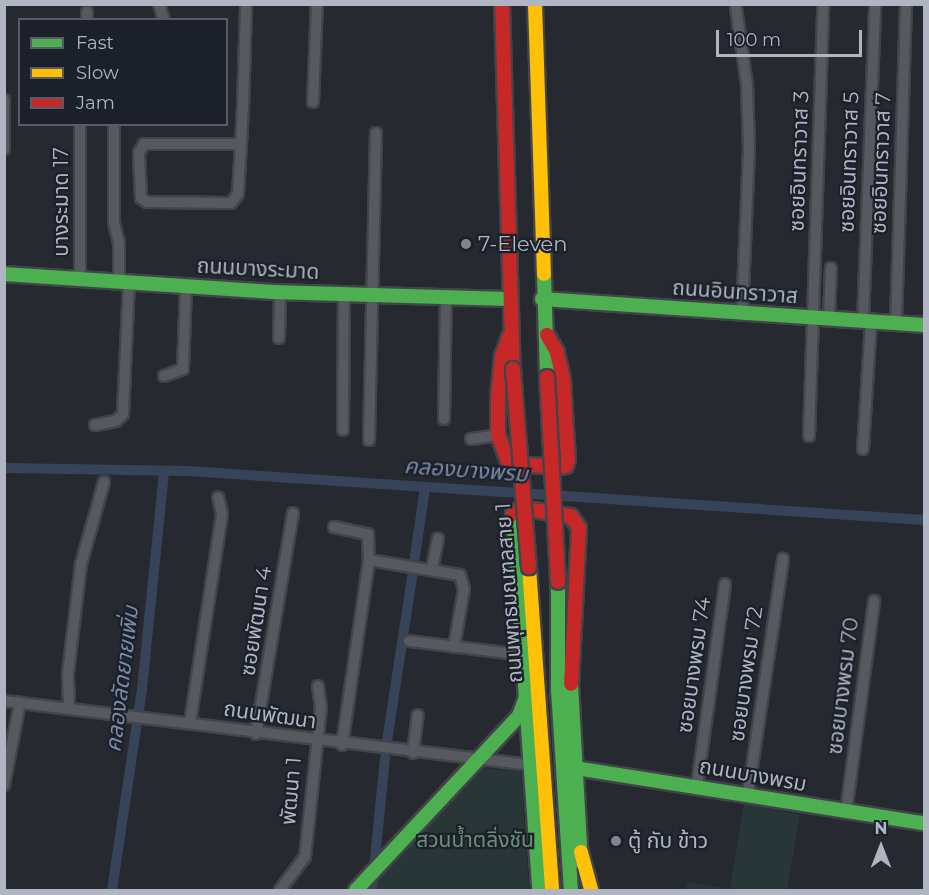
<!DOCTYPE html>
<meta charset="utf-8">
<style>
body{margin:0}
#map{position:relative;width:929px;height:895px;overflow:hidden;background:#262a30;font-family:Montserrat,"Noto Sans Thai",sans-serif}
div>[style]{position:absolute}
.green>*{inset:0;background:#283638}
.canal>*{height:10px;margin:-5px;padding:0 5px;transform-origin:5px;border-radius:5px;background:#374358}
.roads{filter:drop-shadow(2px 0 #424449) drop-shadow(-2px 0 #424449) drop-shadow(0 2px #424449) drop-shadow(0 -2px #424449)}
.street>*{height:10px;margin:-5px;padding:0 5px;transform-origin:5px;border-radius:5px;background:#56595f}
.fast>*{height:14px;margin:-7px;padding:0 7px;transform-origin:7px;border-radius:7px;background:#4caf50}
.slow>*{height:14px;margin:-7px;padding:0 7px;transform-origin:7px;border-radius:7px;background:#ffc107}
.jam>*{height:14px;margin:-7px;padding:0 7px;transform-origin:7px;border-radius:7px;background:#c62828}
.bridges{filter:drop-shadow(2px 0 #424449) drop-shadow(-2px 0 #424449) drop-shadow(0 2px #424449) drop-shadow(0 -2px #424449)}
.jam-bridge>*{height:14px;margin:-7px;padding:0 7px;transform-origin:7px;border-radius:7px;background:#c62828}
.dots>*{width:16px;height:16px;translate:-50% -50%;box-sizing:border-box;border:3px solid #1b202a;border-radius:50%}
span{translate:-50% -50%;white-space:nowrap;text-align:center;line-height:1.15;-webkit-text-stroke:4.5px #1b202a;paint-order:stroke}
.street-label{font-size:21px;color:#b0b5c2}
.poi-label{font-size:21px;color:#b0b5c2}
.left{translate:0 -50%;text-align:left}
.park-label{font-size:21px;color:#6b8f76}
.water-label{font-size:22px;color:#7c8ba7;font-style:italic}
.frame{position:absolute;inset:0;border:6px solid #b0b5c2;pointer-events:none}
.legend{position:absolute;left:18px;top:18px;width:210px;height:108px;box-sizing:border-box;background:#1b202a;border:2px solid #575c67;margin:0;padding:8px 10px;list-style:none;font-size:18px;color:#b0b5c2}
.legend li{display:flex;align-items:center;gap:12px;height:30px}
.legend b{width:30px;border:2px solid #575c67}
.north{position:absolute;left:851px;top:817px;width:60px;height:60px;-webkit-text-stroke:4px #1b202a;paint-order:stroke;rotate:0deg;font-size:16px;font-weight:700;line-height:24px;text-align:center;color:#b0b5c2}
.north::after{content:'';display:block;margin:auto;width:21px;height:27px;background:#b0b5c2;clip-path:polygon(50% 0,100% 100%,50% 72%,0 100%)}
.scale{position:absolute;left:716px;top:30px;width:146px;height:27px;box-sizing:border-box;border:3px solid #b0b5c2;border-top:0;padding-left:8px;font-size:18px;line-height:21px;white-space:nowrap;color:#b0b5c2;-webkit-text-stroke:4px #1b202a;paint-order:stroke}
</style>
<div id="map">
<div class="green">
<div style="clip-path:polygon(471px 768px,521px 771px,529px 890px,376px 890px,377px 865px)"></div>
<div style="clip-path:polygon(744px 803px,800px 815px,787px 890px,686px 890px,687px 882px,730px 889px)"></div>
</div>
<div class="canal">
<div style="left:4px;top:468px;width:184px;rotate:0.9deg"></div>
<div style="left:188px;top:471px;width:738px;rotate:3.81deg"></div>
<div style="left:415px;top:557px;width:71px;rotate:-81.9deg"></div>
<div style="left:387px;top:741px;width:172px;rotate:-81.3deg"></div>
<div style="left:112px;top:890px;width:203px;rotate:-81.5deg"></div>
<div style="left:142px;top:689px;width:219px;rotate:-84.2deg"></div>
<div style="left:372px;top:890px;width:133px;rotate:-84.4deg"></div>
</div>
<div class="roads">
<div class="street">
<div style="left:159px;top:4px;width:17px;rotate:73deg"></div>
<div style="left:736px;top:8px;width:78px;rotate:81.9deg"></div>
<div style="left:747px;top:85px;width:64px;rotate:88.2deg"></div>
<div style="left:749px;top:149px;width:166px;rotate:92.4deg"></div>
<div style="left:87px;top:12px;width:8px;rotate:90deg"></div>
<div style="left:4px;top:100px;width:49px;rotate:90deg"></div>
<div style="left:313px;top:102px;width:98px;rotate:-87.7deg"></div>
<div style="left:114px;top:127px;width:96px;rotate:90deg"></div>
<div style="left:114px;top:223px;width:21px;rotate:76deg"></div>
<div style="left:119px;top:243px;width:39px;rotate:90deg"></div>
<div style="left:241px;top:144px;width:97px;rotate:180deg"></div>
<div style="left:144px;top:144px;width:10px;rotate:119deg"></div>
<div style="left:139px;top:153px;width:45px;rotate:87.5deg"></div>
<div style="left:141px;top:198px;width:7px;rotate:34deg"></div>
<div style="left:147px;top:202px;width:84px;rotate:0.7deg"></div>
<div style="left:231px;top:203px;width:11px;rotate:-52deg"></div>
<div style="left:238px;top:194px;width:50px;rotate:-86.6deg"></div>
<div style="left:241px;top:144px;width:36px;rotate:-87deg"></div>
<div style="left:243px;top:108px;width:104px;rotate:-88.3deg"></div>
<div style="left:80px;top:280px;width:156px;rotate:-90deg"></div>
<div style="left:829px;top:319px;width:51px;rotate:-87.8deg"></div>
<div style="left:863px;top:321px;width:317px;rotate:-87.8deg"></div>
<div style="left:896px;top:323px;width:319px;rotate:-88.2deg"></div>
<div style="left:279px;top:338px;width:45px;rotate:-88.7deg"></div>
<div style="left:164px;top:376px;width:20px;rotate:-20deg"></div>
<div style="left:183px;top:369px;width:82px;rotate:-87.9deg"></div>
<div style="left:444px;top:419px;width:121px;rotate:-89.1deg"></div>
<div style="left:95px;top:425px;width:21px;rotate:-11deg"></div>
<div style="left:116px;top:421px;width:10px;rotate:-45deg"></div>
<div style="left:123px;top:414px;width:132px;rotate:-87.4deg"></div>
<div style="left:343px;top:430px;width:136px;rotate:-89.6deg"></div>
<div style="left:809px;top:436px;width:432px;rotate:-88.1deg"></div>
<div style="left:471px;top:439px;width:27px;rotate:-8deg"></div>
<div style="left:369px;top:440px;width:307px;rotate:-88.7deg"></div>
<div style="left:863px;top:449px;width:127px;rotate:-86.4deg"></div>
<div style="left:334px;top:527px;width:35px;rotate:12deg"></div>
<div style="left:368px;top:534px;width:26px;rotate:88deg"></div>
<div style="left:432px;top:569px;width:31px;rotate:-79deg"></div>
<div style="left:409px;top:641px;width:115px;rotate:7deg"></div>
<div style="left:4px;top:701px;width:531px;rotate:6.92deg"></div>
<div style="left:69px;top:708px;width:35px;rotate:-92deg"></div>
<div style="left:68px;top:673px;width:110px;rotate:-83.2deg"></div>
<div style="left:81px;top:564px;width:85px;rotate:-74.3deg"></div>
<div style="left:190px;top:723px;width:211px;rotate:-81.3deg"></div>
<div style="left:222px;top:514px;width:17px;rotate:-103deg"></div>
<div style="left:256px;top:734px;width:224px;rotate:-80.5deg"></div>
<div style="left:342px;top:745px;width:187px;rotate:-81.7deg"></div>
<div style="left:369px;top:560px;width:92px;rotate:9.4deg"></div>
<div style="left:460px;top:575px;width:15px;rotate:74deg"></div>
<div style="left:464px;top:589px;width:59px;rotate:99.8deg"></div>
<div style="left:413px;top:753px;width:38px;rotate:-83deg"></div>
<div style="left:4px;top:785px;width:84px;rotate:-79deg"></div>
<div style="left:697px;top:786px;width:204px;rotate:-82.1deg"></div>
<div style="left:748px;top:794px;width:238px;rotate:-81.5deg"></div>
<div style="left:846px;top:812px;width:213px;rotate:-82.4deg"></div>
<div style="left:280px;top:890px;width:41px;rotate:-52.9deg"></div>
<div style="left:305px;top:857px;width:150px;rotate:-83.9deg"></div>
<div style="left:321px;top:708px;width:22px;rotate:-98deg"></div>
</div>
<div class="fast">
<div style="left:4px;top:274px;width:270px;rotate:3.8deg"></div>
<div style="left:273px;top:292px;width:236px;rotate:1.7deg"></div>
<div style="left:544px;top:274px;width:103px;rotate:88.3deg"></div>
<div style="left:542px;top:299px;width:383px;rotate:3.9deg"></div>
<div style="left:513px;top:514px;width:377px;rotate:86deg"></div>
<div style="left:558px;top:582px;width:108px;rotate:90deg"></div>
<div style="left:558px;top:690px;width:200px;rotate:86.3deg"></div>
<div style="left:571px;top:684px;width:178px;rotate:86.8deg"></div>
<div style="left:575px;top:768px;width:353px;rotate:9deg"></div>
<div style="left:356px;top:890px;width:238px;rotate:-46.9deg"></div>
<div style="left:519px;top:716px;width:20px;rotate:-70deg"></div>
</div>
<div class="slow">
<div style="left:535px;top:4px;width:270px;rotate:88.1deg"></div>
<div style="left:529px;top:567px;width:324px;rotate:85.9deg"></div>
<div style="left:581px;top:852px;width:39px;rotate:75deg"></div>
</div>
<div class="jam">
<div style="left:502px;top:4px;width:365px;rotate:88.3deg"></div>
<div style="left:509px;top:337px;width:20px;rotate:110deg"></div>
<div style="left:502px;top:356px;width:41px;rotate:95.6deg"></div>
<div style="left:498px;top:397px;width:38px;rotate:90deg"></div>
<div style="left:498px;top:435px;width:26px;rotate:69deg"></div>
<div style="left:507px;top:459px;width:9px;rotate:36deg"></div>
<div style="left:514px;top:464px;width:46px;rotate:3.7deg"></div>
<div style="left:560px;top:467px;width:6px;rotate:-9deg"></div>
<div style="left:566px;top:466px;width:6px;rotate:-72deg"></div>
<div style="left:568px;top:460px;width:81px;rotate:-93.5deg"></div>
<div style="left:563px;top:379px;width:28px;rotate:-103deg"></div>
<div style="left:557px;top:352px;width:20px;rotate:-120deg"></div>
<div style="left:513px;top:514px;width:10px;rotate:-37deg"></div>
<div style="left:521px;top:508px;width:51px;rotate:9.1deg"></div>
<div style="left:571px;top:516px;width:14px;rotate:56deg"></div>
<div style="left:579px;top:528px;width:156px;rotate:92.9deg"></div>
</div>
</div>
<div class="bridges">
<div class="jam-bridge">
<div style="left:513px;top:369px;width:199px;rotate:85.4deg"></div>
<div style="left:547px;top:377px;width:205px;rotate:86.9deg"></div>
</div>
</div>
<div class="dots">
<div style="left:466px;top:244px;background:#80848f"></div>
<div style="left:616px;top:841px;background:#80848f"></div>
</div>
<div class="street-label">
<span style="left:799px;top:161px;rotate:-88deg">ซอยอินทราวาส 3</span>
<span style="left:849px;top:162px;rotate:-88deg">ซอยอินทราวาส 5</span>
<span style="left:881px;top:163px;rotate:-88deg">ซอยอินทราวาส 7</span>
<span style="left:61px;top:202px;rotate:-90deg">บางระมาด 17</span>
<span style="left:258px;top:269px;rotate:3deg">ถนนบางระมาด</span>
<span style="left:735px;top:292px;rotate:4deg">ถนนอินทราวาส</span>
<span style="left:509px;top:593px;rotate:-94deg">ถนนพุทธมณฑลสาย 1</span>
<span style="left:256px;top:621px;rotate:-81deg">ซอยพัฒนา 4</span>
<span style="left:694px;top:665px;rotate:-82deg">ซอยบางพรม 74</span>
<span style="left:746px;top:674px;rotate:-82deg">ซอยบางพรม 72</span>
<span style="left:843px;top:686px;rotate:-83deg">ซอยบางพรม 70</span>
<span style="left:270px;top:715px;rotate:8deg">ถนนพัฒนา</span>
<span style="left:753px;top:775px;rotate:10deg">ถนนบางพรม</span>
<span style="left:291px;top:791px;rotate:-85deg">พัฒนา 1</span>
</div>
<div class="poi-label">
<span class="left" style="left:478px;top:244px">7-Eleven</span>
<span class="left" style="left:628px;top:841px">ตู้ กับ ข้าว</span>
</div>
<div class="park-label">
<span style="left:475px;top:840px">สวนน้ำตลิ่งชัน</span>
</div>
<div class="water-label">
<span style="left:466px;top:470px;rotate:4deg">คลองบางพรม</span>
<span style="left:122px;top:679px;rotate:-83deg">คลองลัดยายเพิ่ม</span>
</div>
<div class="frame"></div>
<ul class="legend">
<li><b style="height:8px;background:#4caf50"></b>Fast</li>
<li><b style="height:8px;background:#ffc107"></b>Slow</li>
<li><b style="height:8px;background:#c62828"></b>Jam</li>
</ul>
<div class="north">N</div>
<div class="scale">100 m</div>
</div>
